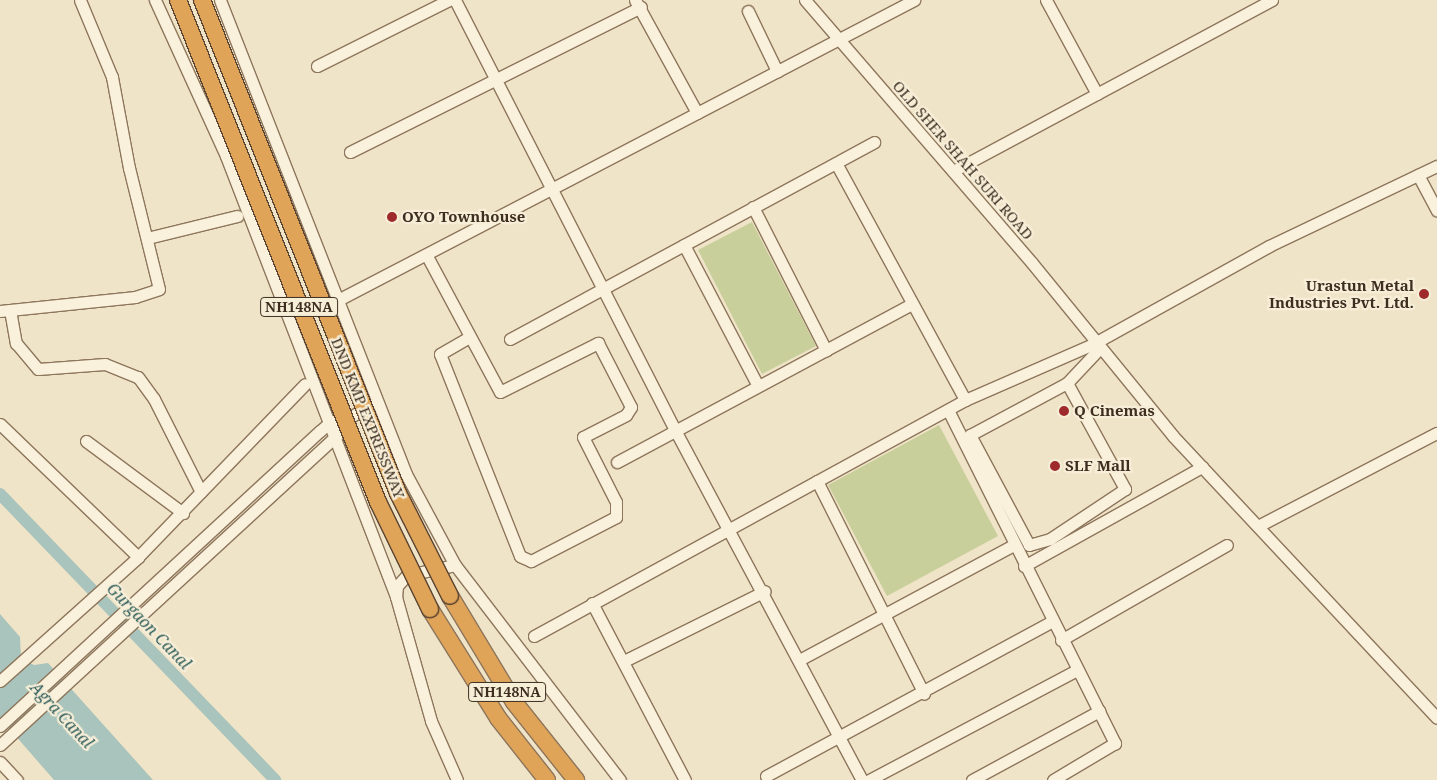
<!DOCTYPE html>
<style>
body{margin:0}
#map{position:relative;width:1437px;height:780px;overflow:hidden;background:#f0e4c8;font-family:"Noto Serif",serif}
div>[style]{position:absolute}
.green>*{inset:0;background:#c9cf9b}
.water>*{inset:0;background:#a9c4bc}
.canal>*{height:12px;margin:-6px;padding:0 6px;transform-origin:6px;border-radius:6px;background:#a9c4bc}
.roads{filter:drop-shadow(1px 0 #8d765c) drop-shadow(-1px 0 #8d765c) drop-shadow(0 1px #8d765c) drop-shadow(0 -1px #8d765c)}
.minor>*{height:11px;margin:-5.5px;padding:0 5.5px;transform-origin:5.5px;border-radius:5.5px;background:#faf1dc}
.highway>*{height:16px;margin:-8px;padding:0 8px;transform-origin:8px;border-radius:8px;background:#e0a458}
.bridges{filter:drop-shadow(1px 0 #5b4430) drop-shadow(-1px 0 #5b4430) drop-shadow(0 1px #5b4430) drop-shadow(0 -1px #5b4430)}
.highway-bridge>*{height:16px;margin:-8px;padding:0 8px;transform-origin:8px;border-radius:8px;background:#e0a458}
.dots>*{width:14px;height:14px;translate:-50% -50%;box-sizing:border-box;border:2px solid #f7eed8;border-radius:50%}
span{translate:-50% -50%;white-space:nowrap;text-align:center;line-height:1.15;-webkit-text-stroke:4.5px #f7eed8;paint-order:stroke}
.shield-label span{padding:1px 4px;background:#f7eed8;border:1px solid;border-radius:4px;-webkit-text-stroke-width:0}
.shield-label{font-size:14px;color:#3d2e20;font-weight:700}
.street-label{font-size:15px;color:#3d2e20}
.poi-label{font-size:15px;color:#3d2e20;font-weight:700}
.left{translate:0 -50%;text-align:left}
.right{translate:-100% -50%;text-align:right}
.water-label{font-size:16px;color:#2f5d5a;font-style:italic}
</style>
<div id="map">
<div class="green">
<div style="clip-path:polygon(752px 222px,816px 346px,762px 374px,698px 250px)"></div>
<div style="clip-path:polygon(939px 425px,998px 536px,887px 596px,828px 485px)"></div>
</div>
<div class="water">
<div style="clip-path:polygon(0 614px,20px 637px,21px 659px,34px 665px,48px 663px,153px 780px,54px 780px,0 718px)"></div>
</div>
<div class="canal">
<div style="left:0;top:494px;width:397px;rotate:46.1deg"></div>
</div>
<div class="roads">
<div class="minor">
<div style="left:155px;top:0;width:171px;rotate:65.5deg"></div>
<div style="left:226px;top:156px;width:473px;rotate:68.9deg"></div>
<div style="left:220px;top:0;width:509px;rotate:68.57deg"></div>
<div style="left:406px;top:474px;width:103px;rotate:61.7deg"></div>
<div style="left:455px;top:565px;width:271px;rotate:52.5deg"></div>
<div style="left:455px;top:0;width:483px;rotate:62.9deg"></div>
<div style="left:675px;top:430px;width:397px;rotate:61.9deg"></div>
<div style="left:635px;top:0;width:129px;rotate:61.2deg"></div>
<div style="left:805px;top:0;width:347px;rotate:49.2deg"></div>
<div style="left:1032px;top:263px;width:223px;rotate:50.8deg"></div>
<div style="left:1173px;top:436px;width:386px;rotate:46.9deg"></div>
<div style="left:1046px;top:0;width:107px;rotate:61.5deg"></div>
<div style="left:748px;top:11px;width:67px;rotate:64.2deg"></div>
<div style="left:317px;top:66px;width:148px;rotate:-26.6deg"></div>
<div style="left:350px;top:152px;width:325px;rotate:-26.5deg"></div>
<div style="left:836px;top:163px;width:270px;rotate:61.4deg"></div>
<div style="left:953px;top:171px;width:362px;rotate:-28.2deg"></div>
<div style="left:1418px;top:175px;width:40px;rotate:62deg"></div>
<div style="left:753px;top:207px;width:161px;rotate:63deg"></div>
<div style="left:147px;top:238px;width:93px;rotate:-13.7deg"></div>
<div style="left:684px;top:245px;width:159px;rotate:62.3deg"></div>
<div style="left:427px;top:256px;width:154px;rotate:61.8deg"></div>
<div style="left:500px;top:392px;width:110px;rotate:-26.6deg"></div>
<div style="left:598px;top:343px;width:72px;rotate:62.7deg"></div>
<div style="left:631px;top:407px;width:9px;rotate:122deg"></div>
<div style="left:626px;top:415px;width:48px;rotate:152.9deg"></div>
<div style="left:583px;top:437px;width:73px;rotate:63.1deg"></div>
<div style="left:616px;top:502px;width:15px;rotate:90deg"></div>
<div style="left:616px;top:517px;width:96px;rotate:152.6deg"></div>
<div style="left:531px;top:561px;width:12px;rotate:-156deg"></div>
<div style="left:520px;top:556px;width:217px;rotate:-111.6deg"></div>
<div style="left:440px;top:354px;width:34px;rotate:-30deg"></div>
<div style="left:336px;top:301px;width:652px;rotate:-27.51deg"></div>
<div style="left:10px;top:310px;width:34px;rotate:80deg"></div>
<div style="left:16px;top:343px;width:34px;rotate:50deg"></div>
<div style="left:38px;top:369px;width:67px;rotate:-4.3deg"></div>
<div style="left:105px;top:364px;width:35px;rotate:22deg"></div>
<div style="left:138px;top:377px;width:27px;rotate:54deg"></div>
<div style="left:154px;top:399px;width:104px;rotate:63.2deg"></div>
<div style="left:0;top:311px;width:136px;rotate:-5.9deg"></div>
<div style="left:135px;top:297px;width:25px;rotate:-18deg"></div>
<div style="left:159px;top:289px;width:125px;rotate:-103.9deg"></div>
<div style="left:129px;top:168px;width:93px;rotate:-100.6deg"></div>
<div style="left:112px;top:77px;width:83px;rotate:-112.6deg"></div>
<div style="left:510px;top:339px;width:414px;rotate:-28.4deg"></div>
<div style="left:1067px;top:383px;width:121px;rotate:61.3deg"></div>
<div style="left:1125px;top:489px;width:90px;rotate:146.3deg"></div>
<div style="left:1050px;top:539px;width:22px;rotate:164deg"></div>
<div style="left:1029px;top:545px;width:125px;rotate:-118.2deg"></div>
<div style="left:970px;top:435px;width:110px;rotate:-28.2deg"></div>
<div style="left:1067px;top:383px;width:45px;rotate:-46.8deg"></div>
<div style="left:948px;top:410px;width:373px;rotate:63.4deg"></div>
<div style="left:1115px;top:743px;width:72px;rotate:149.2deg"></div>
<div style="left:0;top:424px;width:192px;rotate:43.9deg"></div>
<div style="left:86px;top:441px;width:121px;rotate:36.6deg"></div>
<div style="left:617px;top:462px;width:335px;rotate:-28.2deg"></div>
<div style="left:817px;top:481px;width:238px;rotate:63.3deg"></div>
<div style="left:1258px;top:526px;width:202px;rotate:-27.5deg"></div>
<div style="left:455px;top:565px;width:49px;rotate:168.2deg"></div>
<div style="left:407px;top:575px;width:15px;rotate:132deg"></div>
<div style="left:397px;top:586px;width:11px;rotate:95deg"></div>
<div style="left:396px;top:597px;width:129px;rotate:74.2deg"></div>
<div style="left:431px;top:721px;width:64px;rotate:66.2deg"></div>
<div style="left:1024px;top:566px;width:204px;rotate:-29.1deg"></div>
<div style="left:592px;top:603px;width:200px;rotate:62.3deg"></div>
<div style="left:534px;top:636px;width:491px;rotate:-28.7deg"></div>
<div style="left:965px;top:400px;width:140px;rotate:-23.6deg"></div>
<div style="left:1093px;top:344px;width:201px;rotate:-29.1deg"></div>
<div style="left:1269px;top:246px;width:186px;rotate:-25.5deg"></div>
<div style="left:1061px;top:640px;width:191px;rotate:-29.8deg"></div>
<div style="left:801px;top:659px;width:242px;rotate:-28.2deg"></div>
<div style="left:624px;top:661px;width:157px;rotate:-26.4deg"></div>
<div style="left:0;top:681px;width:186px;rotate:-41.9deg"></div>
<div style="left:138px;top:557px;width:240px;rotate:-46deg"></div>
<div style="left:0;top:726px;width:435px;rotate:-42.7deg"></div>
<div style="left:320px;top:431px;width:15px;rotate:-42deg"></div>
<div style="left:331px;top:421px;width:5px;rotate:22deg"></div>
<div style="left:0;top:745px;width:458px;rotate:-42.6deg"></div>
<div style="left:337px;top:435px;width:11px;rotate:-75deg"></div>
<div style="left:340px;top:424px;width:35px;rotate:-33deg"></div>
<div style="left:0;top:762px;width:25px;rotate:47deg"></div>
<div style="left:766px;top:776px;width:324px;rotate:-28.4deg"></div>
<div style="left:869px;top:780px;width:235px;rotate:-27.9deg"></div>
<div style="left:972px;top:780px;width:145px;rotate:-28.5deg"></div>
</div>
<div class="highway">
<div style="left:450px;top:596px;width:124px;rotate:58.9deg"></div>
<div style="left:514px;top:702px;width:100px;rotate:51.5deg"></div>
<div style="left:430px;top:609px;width:128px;rotate:58deg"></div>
<div style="left:498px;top:718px;width:79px;rotate:51.7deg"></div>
</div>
</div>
<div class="bridges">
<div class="highway-bridge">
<div style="left:178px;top:0;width:540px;rotate:68.28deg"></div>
<div style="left:378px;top:502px;width:119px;rotate:64.1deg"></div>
<div style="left:202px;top:0;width:531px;rotate:68.32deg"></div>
<div style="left:398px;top:493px;width:115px;rotate:63.2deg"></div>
</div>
</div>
<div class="dots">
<div style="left:392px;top:217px;background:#9e2a2b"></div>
<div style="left:1424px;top:294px;background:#9e2a2b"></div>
<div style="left:1064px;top:411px;background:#9e2a2b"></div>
<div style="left:1055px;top:466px;background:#9e2a2b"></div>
</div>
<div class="shield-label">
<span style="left:299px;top:307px">NH148NA</span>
<span style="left:507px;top:692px">NH148NA</span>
</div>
<div class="street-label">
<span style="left:963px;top:160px;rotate:49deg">OLD SHER SHAH SURI ROAD</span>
<span style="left:368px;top:418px;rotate:68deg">DND KMP EXPRESSWAY</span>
</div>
<div class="poi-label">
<span class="left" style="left:402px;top:217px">OYO Townhouse</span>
<span class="right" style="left:1414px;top:294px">Urastun Metal<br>Industries Pvt. Ltd.</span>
<span class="left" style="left:1074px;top:411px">Q Cinemas</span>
<span class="left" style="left:1065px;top:466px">SLF Mall</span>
</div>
<div class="water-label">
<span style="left:149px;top:626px;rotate:46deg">Gurgaon Canal</span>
<span style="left:62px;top:715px;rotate:47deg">Agra Canal</span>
</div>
</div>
